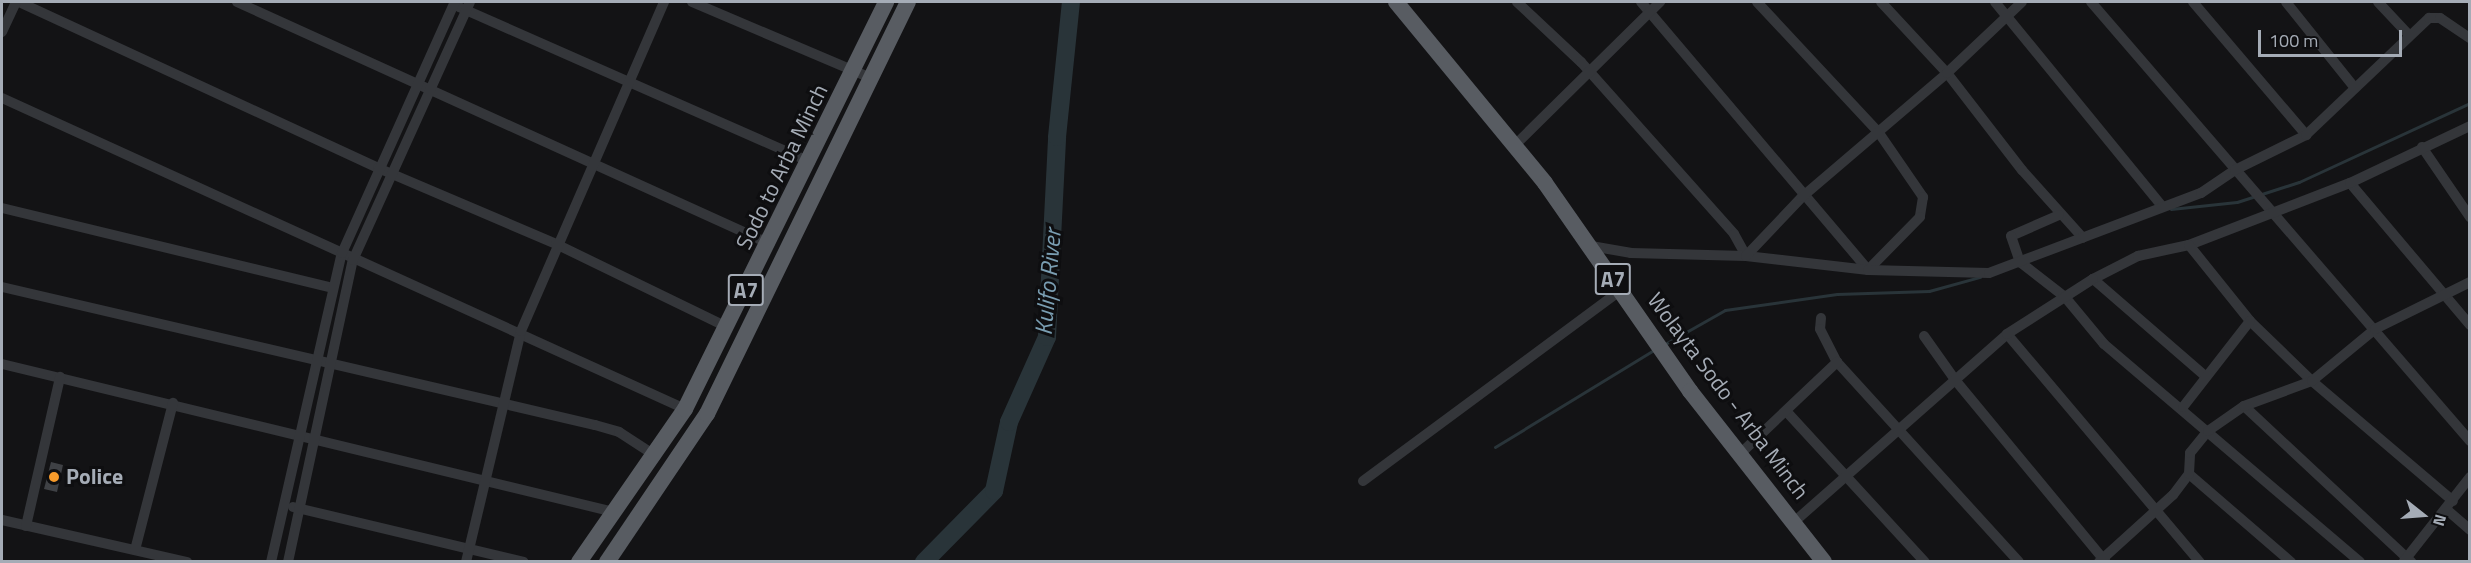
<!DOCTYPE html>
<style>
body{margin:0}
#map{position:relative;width:2471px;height:563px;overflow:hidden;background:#131315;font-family:"Titillium Web",sans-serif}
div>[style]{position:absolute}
.stream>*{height:3px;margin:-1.5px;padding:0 1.5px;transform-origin:1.5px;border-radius:1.5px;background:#293439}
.river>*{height:18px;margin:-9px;padding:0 9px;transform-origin:9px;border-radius:9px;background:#293439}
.building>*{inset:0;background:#3f4145}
.minor>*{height:10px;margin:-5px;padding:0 5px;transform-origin:5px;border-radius:5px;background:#34363a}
.trunk>*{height:16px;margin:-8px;padding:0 8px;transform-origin:8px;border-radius:8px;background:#585c62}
.dots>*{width:16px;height:16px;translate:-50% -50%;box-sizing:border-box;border:3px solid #0e0e10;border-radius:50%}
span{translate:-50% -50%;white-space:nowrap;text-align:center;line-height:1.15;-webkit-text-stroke:6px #0e0e10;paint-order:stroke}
.shield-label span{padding:2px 4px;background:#0e0e10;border:2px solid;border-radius:4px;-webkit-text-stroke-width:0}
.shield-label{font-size:21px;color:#a5acb6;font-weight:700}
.street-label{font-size:22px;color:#a5acb6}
.poi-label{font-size:22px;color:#a5acb6;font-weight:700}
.left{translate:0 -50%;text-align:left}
.water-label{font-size:24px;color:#7a9eb2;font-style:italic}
.frame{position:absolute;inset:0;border:3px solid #a5acb6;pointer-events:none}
.north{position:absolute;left:2393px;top:485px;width:60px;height:60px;-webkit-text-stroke:4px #0e0e10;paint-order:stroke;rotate:107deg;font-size:16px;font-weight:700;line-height:24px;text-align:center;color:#a5acb6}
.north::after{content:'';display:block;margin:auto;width:21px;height:27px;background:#a5acb6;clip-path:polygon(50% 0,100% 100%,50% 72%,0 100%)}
.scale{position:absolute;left:2258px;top:30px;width:144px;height:27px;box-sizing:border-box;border:3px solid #a5acb6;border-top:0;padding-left:8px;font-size:18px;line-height:21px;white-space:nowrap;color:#a5acb6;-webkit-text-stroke:4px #0e0e10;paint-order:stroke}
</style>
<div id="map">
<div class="stream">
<div style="left:2171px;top:209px;width:66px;rotate:-6.1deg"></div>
<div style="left:2237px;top:202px;width:65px;rotate:-17.9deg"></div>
<div style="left:2299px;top:182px;width:188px;rotate:-24.8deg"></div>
<div style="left:1665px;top:344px;width:69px;rotate:-29.5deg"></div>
<div style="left:1725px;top:310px;width:113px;rotate:-8.1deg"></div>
<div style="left:1837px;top:294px;width:92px;rotate:-1.9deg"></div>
<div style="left:1929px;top:291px;width:53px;rotate:-15.4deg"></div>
<div style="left:1495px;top:447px;width:186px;rotate:-31.4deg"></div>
</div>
<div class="river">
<div style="left:924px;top:562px;width:100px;rotate:-45.4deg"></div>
<div style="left:994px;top:491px;width:71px;rotate:-77.7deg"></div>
<div style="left:1009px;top:422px;width:93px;rotate:-65.9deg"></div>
<div style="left:1047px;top:337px;width:200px;rotate:-87.1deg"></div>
<div style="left:1057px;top:137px;width:136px;rotate:-84.1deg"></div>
</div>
<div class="building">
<div style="clip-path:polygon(51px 462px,63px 465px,57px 492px,44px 489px)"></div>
</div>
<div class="minor">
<div style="left:19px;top:2px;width:396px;rotate:24.8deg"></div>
<div style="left:378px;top:168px;width:194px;rotate:23.1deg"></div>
<div style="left:556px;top:244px;width:190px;rotate:25.9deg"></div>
<div style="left:237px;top:2px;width:585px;rotate:24.42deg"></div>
<div style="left:692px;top:2px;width:194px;rotate:23deg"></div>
<div style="left:1517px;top:2px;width:88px;rotate:43.2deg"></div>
<div style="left:1581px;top:62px;width:230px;rotate:48.3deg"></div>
<div style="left:1734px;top:234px;width:25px;rotate:61deg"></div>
<div style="left:1641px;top:2px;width:351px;rotate:49.7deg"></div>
<div style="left:1757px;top:2px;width:179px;rotate:47deg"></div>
<div style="left:1879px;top:133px;width:78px;rotate:55.5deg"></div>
<div style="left:1923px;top:197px;width:20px;rotate:99deg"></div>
<div style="left:1920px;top:217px;width:74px;rotate:134.5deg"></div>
<div style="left:1881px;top:2px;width:97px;rotate:47.1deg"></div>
<div style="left:1947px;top:73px;width:123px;rotate:52.3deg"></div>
<div style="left:2022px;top:170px;width:91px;rotate:48.1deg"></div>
<div style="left:1995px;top:2px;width:264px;rotate:50.7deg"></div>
<div style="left:2091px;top:2px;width:580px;rotate:49.2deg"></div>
<div style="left:2193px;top:2px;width:175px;rotate:49.6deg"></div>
<div style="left:2286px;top:2px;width:110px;rotate:51.3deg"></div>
<div style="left:2378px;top:2px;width:45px;rotate:46.8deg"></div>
<div style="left:459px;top:7px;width:384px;rotate:23.8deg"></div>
<div style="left:2px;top:32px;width:33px;rotate:-65deg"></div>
<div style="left:2px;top:98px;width:750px;rotate:24.48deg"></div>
<div style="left:1515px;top:145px;width:204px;rotate:-44.6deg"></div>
<div style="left:2422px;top:147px;width:85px;rotate:55.6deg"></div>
<div style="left:2350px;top:183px;width:186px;rotate:49.8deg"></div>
<div style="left:2px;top:208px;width:340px;rotate:13.6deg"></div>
<div style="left:2059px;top:215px;width:52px;rotate:156.4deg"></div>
<div style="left:2011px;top:236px;width:28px;rotate:71deg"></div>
<div style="left:2020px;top:262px;width:57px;rotate:37.9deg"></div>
<div style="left:2065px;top:297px;width:61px;rotate:50.3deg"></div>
<div style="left:2104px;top:344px;width:336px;rotate:40.4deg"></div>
<div style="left:2189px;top:245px;width:173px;rotate:-21.1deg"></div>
<div style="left:2350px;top:183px;width:133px;rotate:-25.4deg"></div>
<div style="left:1591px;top:246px;width:41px;rotate:9.9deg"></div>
<div style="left:1631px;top:253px;width:115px;rotate:1.5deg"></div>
<div style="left:1746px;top:256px;width:123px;rotate:6.5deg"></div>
<div style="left:1868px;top:270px;width:121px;rotate:1.4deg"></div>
<div style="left:1989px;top:273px;width:227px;rotate:-20.7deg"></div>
<div style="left:2201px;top:193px;width:41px;rotate:-34.1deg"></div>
<div style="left:2235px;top:170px;width:79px;rotate:-26.2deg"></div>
<div style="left:2306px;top:135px;width:170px;rotate:-43.6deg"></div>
<div style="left:2429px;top:18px;width:11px"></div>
<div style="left:2440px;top:18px;width:36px;rotate:34deg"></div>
<div style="left:1746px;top:256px;width:81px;rotate:-46.5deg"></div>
<div style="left:1802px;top:197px;width:191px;rotate:-40.5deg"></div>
<div style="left:1947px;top:73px;width:103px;rotate:-43.4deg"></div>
<div style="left:2px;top:287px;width:609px;rotate:13.1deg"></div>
<div style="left:595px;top:425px;width:25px;rotate:16deg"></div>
<div style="left:619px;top:432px;width:44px;rotate:33deg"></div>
<div style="left:1821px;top:318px;width:11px;rotate:95deg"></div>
<div style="left:1820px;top:329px;width:37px;rotate:63deg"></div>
<div style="left:1837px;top:362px;width:270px;rotate:47.7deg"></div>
<div style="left:2007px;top:334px;width:299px;rotate:49.8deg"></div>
<div style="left:1924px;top:336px;width:55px;rotate:54.6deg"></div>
<div style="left:1956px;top:381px;width:235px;rotate:50.4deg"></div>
<div style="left:2px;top:364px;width:630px;rotate:13.59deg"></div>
<div style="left:2204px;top:375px;width:147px;rotate:-139.1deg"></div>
<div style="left:2093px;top:279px;width:51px;rotate:-27.1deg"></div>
<div style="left:2138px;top:256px;width:52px;rotate:-12.2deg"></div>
<div style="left:2189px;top:245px;width:97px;rotate:51.2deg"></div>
<div style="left:2250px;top:321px;width:86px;rotate:44.1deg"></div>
<div style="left:2312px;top:381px;width:185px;rotate:40.4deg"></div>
<div style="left:2244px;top:406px;width:229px;rotate:43deg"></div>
<div style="left:2183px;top:407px;width:109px;rotate:-52.1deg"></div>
<div style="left:1786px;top:411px;width:205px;rotate:47.4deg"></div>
<div style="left:1740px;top:454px;width:134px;rotate:-43.5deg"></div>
<div style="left:2189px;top:474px;width:135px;rotate:40.8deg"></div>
<div style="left:1363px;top:481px;width:321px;rotate:-36.5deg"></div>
<div style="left:293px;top:507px;width:237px;rotate:13.4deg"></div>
<div style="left:2446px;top:509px;width:32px;rotate:41deg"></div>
<div style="left:2px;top:520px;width:190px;rotate:12.8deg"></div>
<div style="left:1794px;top:522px;width:284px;rotate:-41.4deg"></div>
<div style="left:2007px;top:334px;width:102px;rotate:-32.6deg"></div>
<div style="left:26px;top:526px;width:153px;rotate:-77.1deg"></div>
<div style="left:135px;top:550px;width:152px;rotate:-75.5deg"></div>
<div style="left:2404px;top:561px;width:107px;rotate:-51.8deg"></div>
<div style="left:271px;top:562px;width:317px;rotate:-77.1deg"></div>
<div style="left:342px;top:253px;width:275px;rotate:-65.8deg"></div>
<div style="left:288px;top:562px;width:309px;rotate:-77.9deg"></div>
<div style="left:353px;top:260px;width:283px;rotate:-65.6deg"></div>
<div style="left:466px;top:562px;width:237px;rotate:-76.6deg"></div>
<div style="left:521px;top:331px;width:359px;rotate:-66.5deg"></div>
<div style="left:2099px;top:562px;width:100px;rotate:-42.2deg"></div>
<div style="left:2173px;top:495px;width:26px;rotate:-53deg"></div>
<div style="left:2189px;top:474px;width:21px;rotate:-87deg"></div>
<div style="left:2190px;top:453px;width:28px;rotate:-51deg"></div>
<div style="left:2208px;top:431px;width:44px;rotate:-34.8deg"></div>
<div style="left:2244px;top:406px;width:72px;rotate:-20.2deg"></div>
<div style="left:2312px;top:381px;width:82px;rotate:-39.5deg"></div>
<div style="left:2375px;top:329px;width:106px;rotate:-26.3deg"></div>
</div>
<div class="trunk">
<div style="left:1396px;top:2px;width:234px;rotate:50.5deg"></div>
<div style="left:1545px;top:183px;width:254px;rotate:55.1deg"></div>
<div style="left:1690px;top:391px;width:217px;rotate:51.9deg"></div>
<div style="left:579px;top:562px;width:186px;rotate:-55.3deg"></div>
<div style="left:685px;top:409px;width:454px;rotate:-63.7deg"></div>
<div style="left:607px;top:562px;width:179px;rotate:-56deg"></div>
<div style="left:707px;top:414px;width:458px;rotate:-64deg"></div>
</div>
<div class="dots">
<div style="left:54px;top:477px;background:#f69a2b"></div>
</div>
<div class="shield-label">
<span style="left:1613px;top:279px">A7</span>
<span style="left:746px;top:290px">A7</span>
</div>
<div class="street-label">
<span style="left:782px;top:167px;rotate:-64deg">Sodo to Arba Minch</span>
<span style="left:1728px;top:396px;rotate:53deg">Wolayta Sodo - Arba Minch</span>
</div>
<div class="poi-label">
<span class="left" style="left:66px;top:477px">Police</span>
</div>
<div class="water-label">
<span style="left:1048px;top:282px;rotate:-85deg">Kulifo River</span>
</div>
<div class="frame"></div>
<div class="north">N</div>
<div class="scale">100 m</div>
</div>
